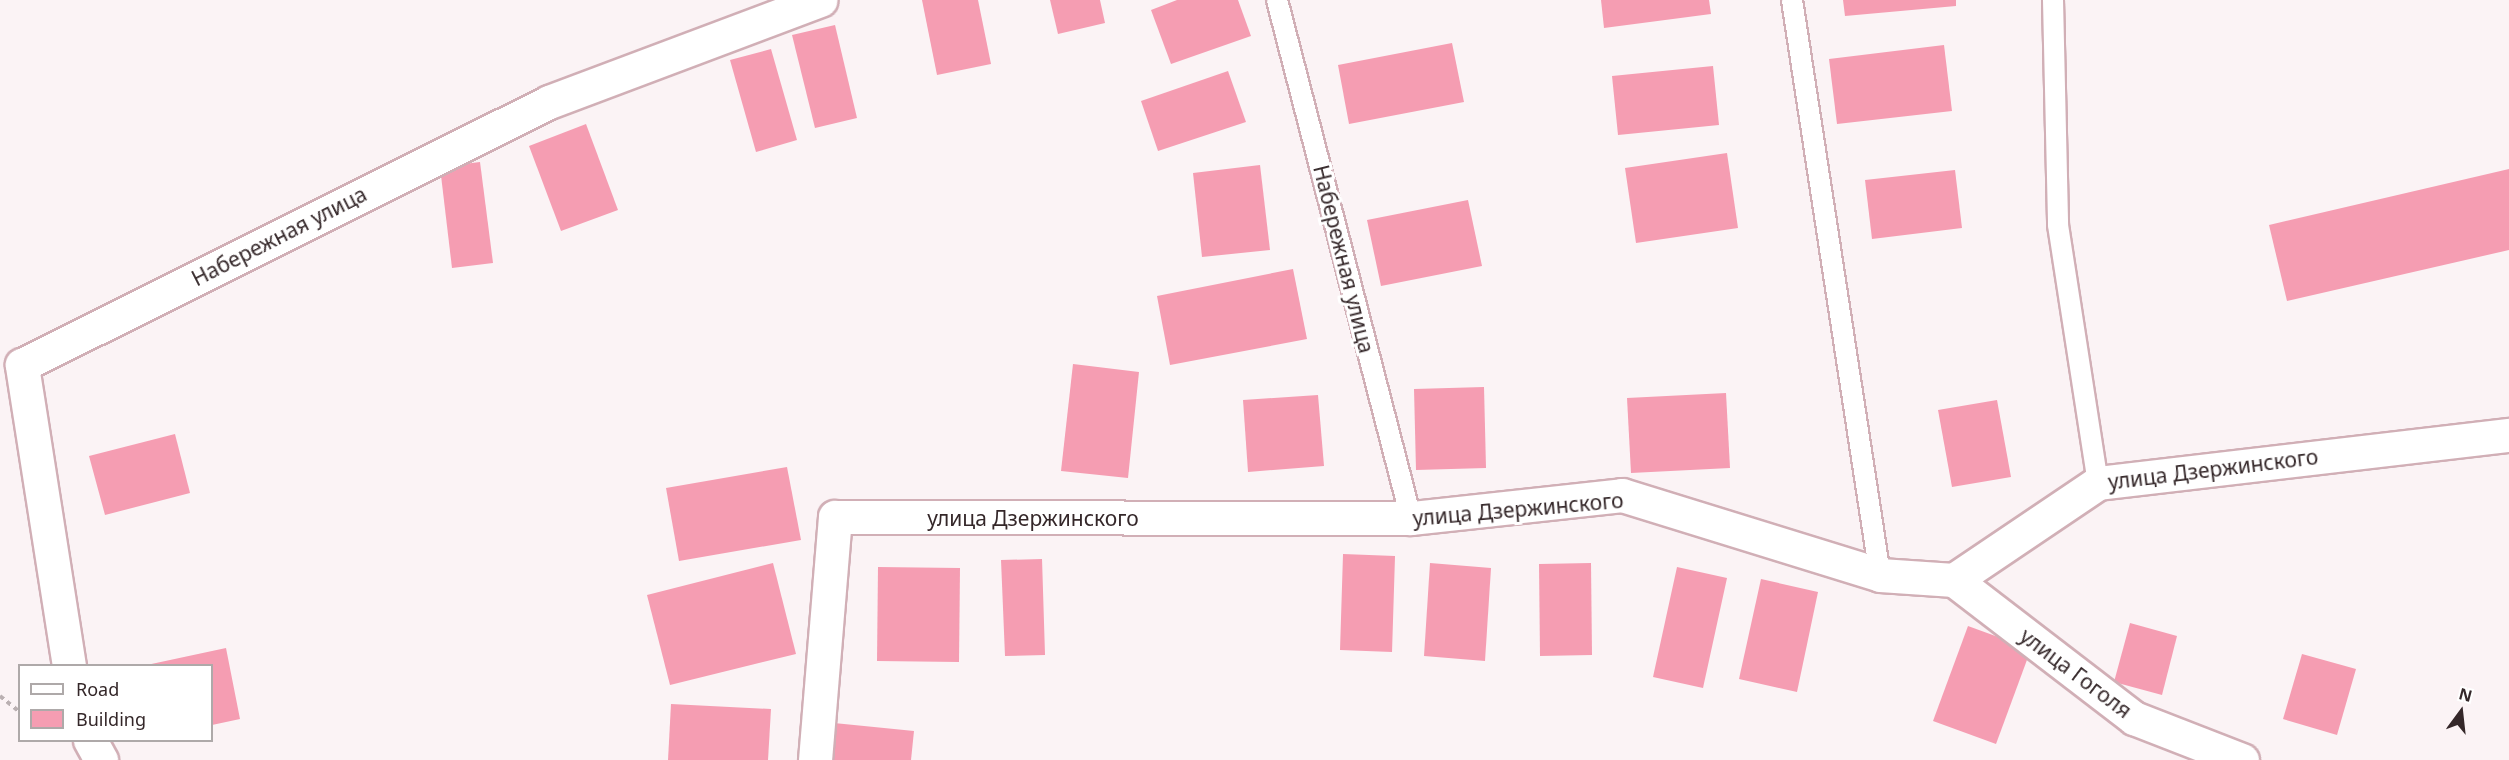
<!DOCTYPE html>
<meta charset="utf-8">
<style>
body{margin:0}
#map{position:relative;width:2509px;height:760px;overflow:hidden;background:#fbf3f5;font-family:"Noto Sans",sans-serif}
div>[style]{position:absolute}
.building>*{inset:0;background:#f59db2}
.path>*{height:4px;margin-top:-2px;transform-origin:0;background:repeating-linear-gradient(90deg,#bab0b2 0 4.5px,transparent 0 9px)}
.roads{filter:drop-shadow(2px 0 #d1afb6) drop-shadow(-2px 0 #d1afb6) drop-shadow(0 2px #d1afb6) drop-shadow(0 -2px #d1afb6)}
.lane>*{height:20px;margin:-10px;padding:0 10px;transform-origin:10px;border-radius:10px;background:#fff}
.street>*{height:33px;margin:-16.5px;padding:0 16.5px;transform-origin:16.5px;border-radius:16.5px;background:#fff}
span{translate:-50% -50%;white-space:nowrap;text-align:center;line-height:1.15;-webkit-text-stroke:6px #fff;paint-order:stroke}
.street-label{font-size:21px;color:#342729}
.legend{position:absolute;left:18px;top:664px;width:195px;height:78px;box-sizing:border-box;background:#fff;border:2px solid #aea9a9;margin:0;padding:8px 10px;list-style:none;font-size:18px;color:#342729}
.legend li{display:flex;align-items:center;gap:12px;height:30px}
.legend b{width:30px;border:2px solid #aea9a9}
.north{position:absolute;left:2431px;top:682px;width:60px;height:60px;-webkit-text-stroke:4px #fff;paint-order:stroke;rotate:15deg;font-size:16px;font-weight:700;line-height:24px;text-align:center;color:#342729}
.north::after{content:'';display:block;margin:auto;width:21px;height:27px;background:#342729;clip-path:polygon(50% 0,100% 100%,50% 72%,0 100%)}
</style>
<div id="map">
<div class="building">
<div style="clip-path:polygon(922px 0,978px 0,991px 64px,937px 75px)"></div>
<div style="clip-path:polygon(1050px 0,1100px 0,1105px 23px,1058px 34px)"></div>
<div style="clip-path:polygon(1177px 0,1238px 0,1251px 36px,1171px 64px,1151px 10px)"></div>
<div style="clip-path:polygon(1601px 0,1709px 0,1711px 14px,1604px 28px)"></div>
<div style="clip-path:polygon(1843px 0,1956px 0,1956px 6px,1845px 16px)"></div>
<div style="clip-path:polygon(835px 25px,857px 118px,815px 128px,792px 35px)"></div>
<div style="clip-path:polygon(1452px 43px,1464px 102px,1349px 124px,1338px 65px)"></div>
<div style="clip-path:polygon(1944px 45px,1952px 111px,1837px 124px,1829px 59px)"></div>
<div style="clip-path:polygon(771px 49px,797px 140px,756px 152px,730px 60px)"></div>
<div style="clip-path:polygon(1713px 66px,1719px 125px,1618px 135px,1612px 76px)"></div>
<div style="clip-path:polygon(1228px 71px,1246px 122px,1158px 151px,1141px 101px)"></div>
<div style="clip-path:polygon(586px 124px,618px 210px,561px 231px,529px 146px)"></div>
<div style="clip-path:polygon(1727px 153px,1738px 228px,1636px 243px,1625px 168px)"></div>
<div style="clip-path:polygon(480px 162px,493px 263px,452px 268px,440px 167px)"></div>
<div style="clip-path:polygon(1260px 165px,1270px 250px,1202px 257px,1193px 173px)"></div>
<div style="clip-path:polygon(2509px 169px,2509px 250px,2287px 301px,2269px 225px)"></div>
<div style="clip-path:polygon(1955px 170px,1962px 228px,1872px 239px,1865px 180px)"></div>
<div style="clip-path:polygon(1468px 200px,1482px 266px,1381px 286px,1367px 220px)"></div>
<div style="clip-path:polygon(1293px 269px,1307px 339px,1170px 365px,1157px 296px)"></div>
<div style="clip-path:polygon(1073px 364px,1139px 372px,1128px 478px,1061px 471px)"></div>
<div style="clip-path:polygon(1484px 387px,1486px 468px,1416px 470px,1414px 389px)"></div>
<div style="clip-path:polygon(1726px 393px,1730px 468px,1631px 473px,1627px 398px)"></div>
<div style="clip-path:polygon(1318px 395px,1324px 466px,1248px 472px,1243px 400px)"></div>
<div style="clip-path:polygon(1997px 400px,2011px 477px,1952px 487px,1938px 410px)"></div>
<div style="clip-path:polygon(175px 434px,190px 493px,105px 515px,89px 456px)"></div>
<div style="clip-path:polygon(787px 467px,801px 540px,679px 561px,666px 488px)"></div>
<div style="clip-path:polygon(1343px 554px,1395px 556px,1392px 652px,1340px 650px)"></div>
<div style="clip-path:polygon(1042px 559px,1045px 655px,1005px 656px,1001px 560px)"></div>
<div style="clip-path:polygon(773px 563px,796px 654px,670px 685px,647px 595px)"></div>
<div style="clip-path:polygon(1430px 563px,1491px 568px,1485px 661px,1424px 656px)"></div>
<div style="clip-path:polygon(1591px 563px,1592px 655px,1540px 656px,1539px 564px)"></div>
<div style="clip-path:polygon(878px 567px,960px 568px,959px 662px,877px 661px)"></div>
<div style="clip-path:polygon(1677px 567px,1727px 578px,1703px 688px,1653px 677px)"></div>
<div style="clip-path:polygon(1761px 579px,1818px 592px,1797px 692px,1739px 679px)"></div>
<div style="clip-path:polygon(2130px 623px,2177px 636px,2162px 695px,2114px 682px)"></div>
<div style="clip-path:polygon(1968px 626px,2031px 649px,1996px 744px,1933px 721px)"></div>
<div style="clip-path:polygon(226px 648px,240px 719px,212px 725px,212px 666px,142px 666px)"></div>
<div style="clip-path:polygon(2302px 654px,2356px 669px,2337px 735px,2283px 719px)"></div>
<div style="clip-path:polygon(671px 704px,771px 709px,768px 760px,668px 760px)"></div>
<div style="clip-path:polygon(834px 723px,914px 731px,911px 760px,830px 760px)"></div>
</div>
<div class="path">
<div style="left:0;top:696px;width:26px;rotate:39deg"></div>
</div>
<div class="roads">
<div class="lane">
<div style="left:1277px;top:0;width:535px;rotate:75.5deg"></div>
<div style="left:1792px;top:0;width:582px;rotate:81.3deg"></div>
<div style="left:2053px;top:0;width:225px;rotate:88.7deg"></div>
<div style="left:2058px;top:225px;width:261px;rotate:81.2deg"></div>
</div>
<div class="street">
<div style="left:1954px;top:580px;width:227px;rotate:37.5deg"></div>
<div style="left:2134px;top:718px;width:116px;rotate:21.3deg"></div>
<div style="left:69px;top:666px;width:305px;rotate:-98.9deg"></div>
<div style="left:22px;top:365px;width:589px;rotate:-26.52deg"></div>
<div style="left:549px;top:102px;width:290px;rotate:-20.6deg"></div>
<div style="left:90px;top:740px;width:23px;rotate:61deg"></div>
<div style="left:815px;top:760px;width:244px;rotate:-85.3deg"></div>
<div style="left:835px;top:517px;width:576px;rotate:0.1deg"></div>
<div style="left:1411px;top:518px;width:212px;rotate:-6.2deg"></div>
<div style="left:1622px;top:495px;width:270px;rotate:17.2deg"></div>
<div style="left:1880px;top:575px;width:74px;rotate:3.9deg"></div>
<div style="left:1954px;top:580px;width:174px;rotate:-34deg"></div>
<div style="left:2098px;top:483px;width:414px;rotate:-6.7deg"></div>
</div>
</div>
<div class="street-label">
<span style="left:279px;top:236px;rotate:-27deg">Набережная улица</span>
<span style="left:1344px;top:259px;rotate:76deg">Набережная улица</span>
<span style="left:2213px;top:469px;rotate:-7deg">улица Дзержинского</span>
<span style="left:1518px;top:509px;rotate:-5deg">улица Дзержинского</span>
<span style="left:1033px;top:518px">улица Дзержинского</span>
<span style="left:2076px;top:673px;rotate:37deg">улица Гоголя</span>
</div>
<ul class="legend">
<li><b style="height:8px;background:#fff"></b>Road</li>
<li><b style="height:16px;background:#f59db2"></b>Building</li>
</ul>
<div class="north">N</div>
</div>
